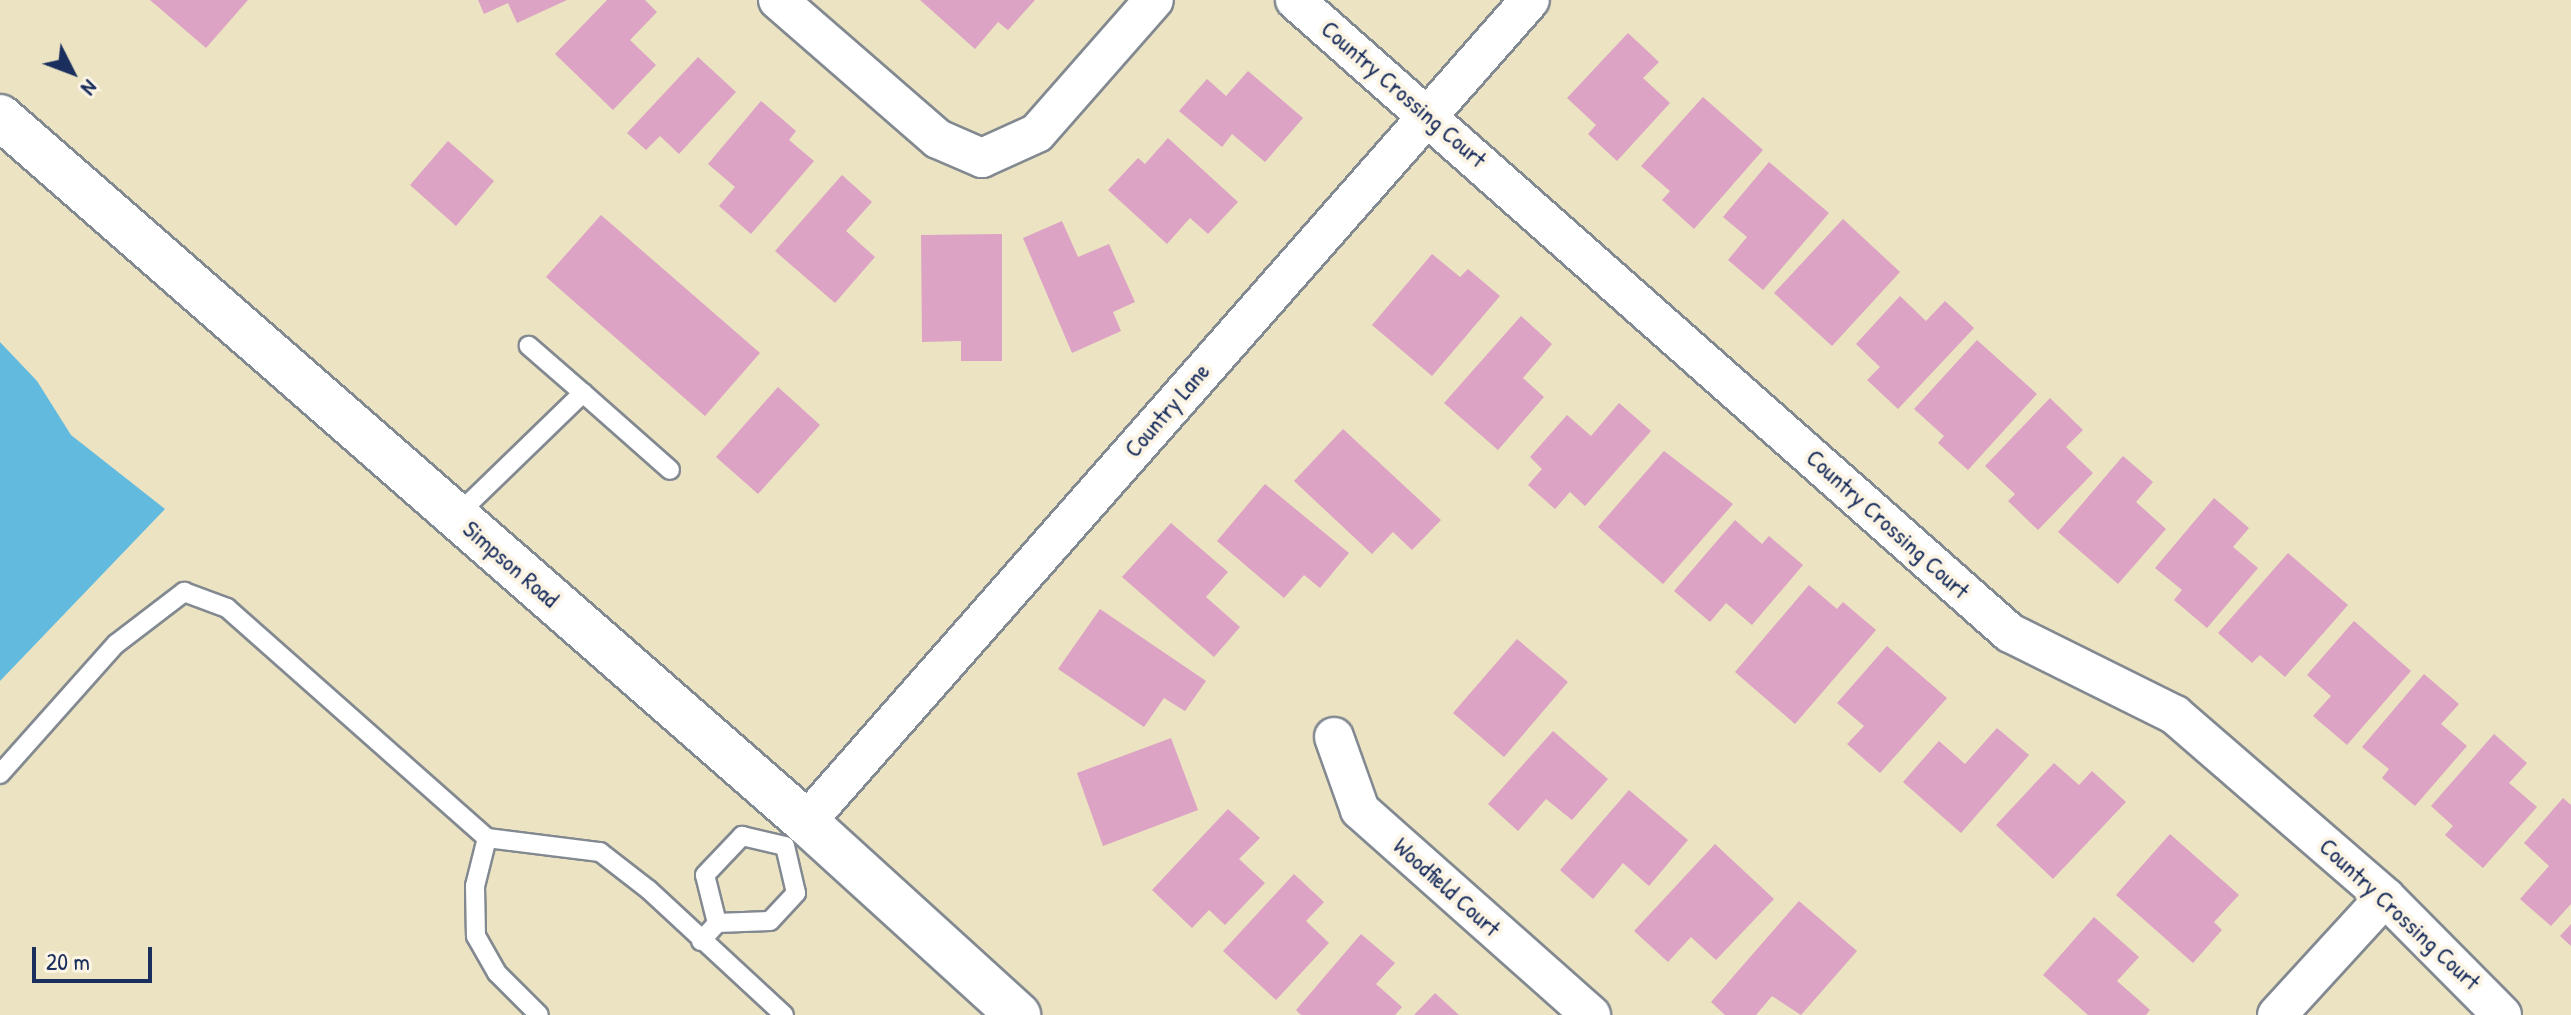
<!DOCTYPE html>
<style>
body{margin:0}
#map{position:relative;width:2571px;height:1015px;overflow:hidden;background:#ebe3c2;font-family:"Patrick Hand",sans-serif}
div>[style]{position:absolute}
.water>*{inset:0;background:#62bbdf}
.building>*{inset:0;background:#dca3c4}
.roads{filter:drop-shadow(2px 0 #838990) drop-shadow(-2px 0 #838990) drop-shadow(0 2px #838990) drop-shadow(0 -2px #838990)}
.lane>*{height:18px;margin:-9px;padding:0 9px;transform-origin:9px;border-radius:9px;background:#fff}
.street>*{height:38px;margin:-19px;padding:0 19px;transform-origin:19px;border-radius:19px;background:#fff}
.secondary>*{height:44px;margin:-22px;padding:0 22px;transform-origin:22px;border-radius:22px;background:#fff}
span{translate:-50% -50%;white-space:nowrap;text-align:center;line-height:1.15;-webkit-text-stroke:8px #fcf5e5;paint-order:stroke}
.street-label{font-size:24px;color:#1b2f5e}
.north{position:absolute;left:32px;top:32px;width:80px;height:80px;-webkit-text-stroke:6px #fcf5e5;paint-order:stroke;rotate:132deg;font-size:22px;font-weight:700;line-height:32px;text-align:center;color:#1b2f5e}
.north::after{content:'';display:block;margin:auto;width:28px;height:36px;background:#1b2f5e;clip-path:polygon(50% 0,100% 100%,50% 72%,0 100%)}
.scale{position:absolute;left:32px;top:947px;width:120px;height:36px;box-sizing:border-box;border:4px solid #1b2f5e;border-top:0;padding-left:10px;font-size:24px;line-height:28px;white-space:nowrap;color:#1b2f5e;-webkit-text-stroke:6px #fcf5e5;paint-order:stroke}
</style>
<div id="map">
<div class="water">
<div style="clip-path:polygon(0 342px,37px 381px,71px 435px,165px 509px,0 681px)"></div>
</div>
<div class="building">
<div style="clip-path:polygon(150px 0,248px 0,206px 48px)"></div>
<div style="clip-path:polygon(478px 0,567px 0,517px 23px,508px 3px,484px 14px)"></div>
<div style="clip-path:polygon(607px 0,645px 0,657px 12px,630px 40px,656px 65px,613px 110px,555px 54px)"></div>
<div style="clip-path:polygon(920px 0,1035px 0,1008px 30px,998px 22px,975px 49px)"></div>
<div style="clip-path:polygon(1628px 33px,1659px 62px,1643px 78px,1670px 103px,1617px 161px,1588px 134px,1596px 125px,1567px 98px)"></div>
<div style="clip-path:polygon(698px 57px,736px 92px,679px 154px,660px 136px,646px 150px,627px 133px)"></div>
<div style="clip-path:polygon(1248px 71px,1303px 118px,1265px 162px,1232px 134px,1222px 147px,1179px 111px,1207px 79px,1226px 96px)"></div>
<div style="clip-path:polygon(1703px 97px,1763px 150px,1694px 229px,1662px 200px,1670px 191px,1641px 166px)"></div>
<div style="clip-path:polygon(761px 101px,796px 131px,789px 140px,814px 161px,751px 234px,719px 206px,735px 187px,708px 164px)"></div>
<div style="clip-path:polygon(1168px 138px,1238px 202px,1208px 234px,1190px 218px,1167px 244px,1108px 190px,1138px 158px,1145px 164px)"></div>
<div style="clip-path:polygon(448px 141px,494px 181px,456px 226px,410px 185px)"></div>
<div style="clip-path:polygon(1769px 162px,1829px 213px,1763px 290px,1728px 260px,1747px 237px,1723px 217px)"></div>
<div style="clip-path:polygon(842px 175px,872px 202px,846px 231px,875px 257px,835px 303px,775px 251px)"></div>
<div style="clip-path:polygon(601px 215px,760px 353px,705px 416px,546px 277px)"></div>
<div style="clip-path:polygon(1843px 219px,1900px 272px,1832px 346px,1774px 293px)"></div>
<div style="clip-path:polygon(1062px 221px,1078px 257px,1109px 244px,1135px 302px,1113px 312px,1121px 331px,1072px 353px,1023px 238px)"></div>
<div style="clip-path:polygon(1002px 234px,1002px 361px,961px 361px,961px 341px,922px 342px,921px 235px)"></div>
<div style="clip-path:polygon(1432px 254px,1460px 277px,1468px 269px,1500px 296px,1432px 376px,1372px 325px)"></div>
<div style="clip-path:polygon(1900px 296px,1926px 321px,1945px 301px,1974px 328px,1898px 409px,1867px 380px,1880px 367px,1856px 344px)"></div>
<div style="clip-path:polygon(1521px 316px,1552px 344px,1523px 378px,1544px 397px,1498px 450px,1444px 403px)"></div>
<div style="clip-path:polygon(1977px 340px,2037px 394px,1968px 470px,1938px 443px,1944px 436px,1914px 409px)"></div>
<div style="clip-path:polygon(778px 387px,820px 425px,758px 494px,716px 457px)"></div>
<div style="clip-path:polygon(2050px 398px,2083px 430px,2066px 447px,2093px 473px,2038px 530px,2008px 501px,2015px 494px,1985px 466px)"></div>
<div style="clip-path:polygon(1619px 403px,1651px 431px,1585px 506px,1570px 492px,1555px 509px,1528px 485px,1542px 469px,1530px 457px,1567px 415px,1591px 436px)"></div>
<div style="clip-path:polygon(1343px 429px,1441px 520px,1412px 550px,1393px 532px,1372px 554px,1294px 481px)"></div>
<div style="clip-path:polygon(1664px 451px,1733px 504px,1663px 584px,1598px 527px)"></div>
<div style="clip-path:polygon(2123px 456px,2153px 482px,2136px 502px,2166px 529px,2118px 584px,2058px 532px)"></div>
<div style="clip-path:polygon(1265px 484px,1349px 553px,1320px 588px,1304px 575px,1284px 598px,1217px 541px)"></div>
<div style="clip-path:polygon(2214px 498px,2249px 528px,2233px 547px,2258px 568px,2207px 628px,2174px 600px,2182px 590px,2155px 568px)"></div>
<div style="clip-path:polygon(1735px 520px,1762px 544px,1769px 536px,1803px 565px,1752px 625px,1726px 603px,1710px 622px,1674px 591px)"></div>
<div style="clip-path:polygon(1171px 523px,1228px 572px,1206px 597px,1240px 627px,1214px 657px,1122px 577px)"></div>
<div style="clip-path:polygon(2288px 553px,2348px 605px,2285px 677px,2260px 655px,2252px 663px,2218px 633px)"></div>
<div style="clip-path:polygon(1809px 585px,1837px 609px,1843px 602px,1876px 630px,1795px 724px,1735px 672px)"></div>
<div style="clip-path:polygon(1100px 609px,1206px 681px,1185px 711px,1164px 698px,1144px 727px,1058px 669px)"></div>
<div style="clip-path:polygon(2354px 621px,2411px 671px,2347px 745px,2313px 716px,2331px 696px,2307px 675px)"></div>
<div style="clip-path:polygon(1517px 639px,1568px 682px,1504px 757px,1453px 713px)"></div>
<div style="clip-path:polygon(1887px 646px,1947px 698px,1880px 773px,1847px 744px,1864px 726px,1837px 703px)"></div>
<div style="clip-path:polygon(2424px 674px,2459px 704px,2441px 724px,2467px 746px,2415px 806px,2382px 778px,2389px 769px,2362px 747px)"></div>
<div style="clip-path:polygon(1997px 728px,2029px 755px,1961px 833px,1903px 782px,1939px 741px,1965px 764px)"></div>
<div style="clip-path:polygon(1553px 731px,1608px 779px,1572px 820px,1546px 799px,1518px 831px,1488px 804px)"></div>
<div style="clip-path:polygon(2494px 734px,2527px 763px,2509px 783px,2537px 807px,2483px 868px,2445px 835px,2453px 826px,2431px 806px)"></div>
<div style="clip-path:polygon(1171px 738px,1198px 810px,1103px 846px,1077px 773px)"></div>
<div style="clip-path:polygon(2054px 763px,2079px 785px,2092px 771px,2126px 802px,2053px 879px,1996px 825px)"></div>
<div style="clip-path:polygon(1629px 790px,1688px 840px,1649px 886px,1623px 863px,1593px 899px,1560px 870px)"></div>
<div style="clip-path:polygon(2563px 798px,2571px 805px,2571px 904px,2551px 926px,2520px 899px,2549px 866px,2524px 843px)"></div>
<div style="clip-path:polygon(1228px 809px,1260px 838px,1239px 859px,1265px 883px,1225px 925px,1209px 910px,1192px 928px,1152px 890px)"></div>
<div style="clip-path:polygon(2170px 834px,2239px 895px,2214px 922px,2222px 930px,2193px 963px,2116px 895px)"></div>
<div style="clip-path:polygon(1715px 844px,1774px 899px,1716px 960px,1691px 937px,1668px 962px,1634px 931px)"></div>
<div style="clip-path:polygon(1294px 874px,1324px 902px,1306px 921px,1329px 943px,1276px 1000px,1223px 951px)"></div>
<div style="clip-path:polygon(1799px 901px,1857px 951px,1801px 1015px,1772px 996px,1756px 1015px,1725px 1015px,1711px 1002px)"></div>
<div style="clip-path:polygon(2094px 917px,2139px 957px,2117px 981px,2150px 1010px,2146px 1015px,2088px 1015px,2043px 975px)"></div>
<div style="clip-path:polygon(2571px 924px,2571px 946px,2560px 936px)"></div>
<div style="clip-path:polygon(1361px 934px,1395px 963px,1376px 984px,1402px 1007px,1395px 1015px,1301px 1015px,1296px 1010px)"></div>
<div style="clip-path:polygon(1435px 993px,1459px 1015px,1414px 1015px)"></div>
</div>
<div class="roads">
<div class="lane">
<div style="left:583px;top:393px;width:116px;rotate:41.5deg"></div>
<div style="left:456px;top:516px;width:177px;rotate:-44.1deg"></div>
<div style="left:583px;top:393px;width:72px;rotate:-139deg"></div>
<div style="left:0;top:774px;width:174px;rotate:-48.3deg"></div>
<div style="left:116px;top:644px;width:86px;rotate:-37.4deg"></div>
<div style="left:184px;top:592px;width:46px;rotate:20.4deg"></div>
<div style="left:227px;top:608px;width:347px;rotate:41.5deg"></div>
<div style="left:487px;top:838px;width:114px;rotate:7.1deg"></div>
<div style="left:600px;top:852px;width:62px;rotate:37.8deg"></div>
<div style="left:649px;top:890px;width:184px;rotate:42.8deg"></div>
<div style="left:487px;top:838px;width:49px;rotate:104deg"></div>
<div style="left:475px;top:886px;width:50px;rotate:88.9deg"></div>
<div style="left:476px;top:936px;width:43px;rotate:60.4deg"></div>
<div style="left:497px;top:973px;width:59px;rotate:45deg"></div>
<div style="left:717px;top:923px;width:49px;rotate:-104deg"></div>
<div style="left:705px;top:875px;width:54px;rotate:-46.5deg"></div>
<div style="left:742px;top:836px;width:44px;rotate:13.1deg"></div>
<div style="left:701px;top:941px;width:24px;rotate:-48deg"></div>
<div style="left:717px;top:923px;width:53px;rotate:-2.2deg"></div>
<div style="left:770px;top:921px;width:38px;rotate:-47deg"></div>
<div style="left:796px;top:893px;width:48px;rotate:-103.2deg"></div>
</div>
<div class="street">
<div style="left:778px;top:0;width:212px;rotate:41deg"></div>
<div style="left:938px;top:139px;width:48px;rotate:23.4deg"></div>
<div style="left:982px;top:158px;width:60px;rotate:-24.4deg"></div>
<div style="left:1037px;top:133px;width:177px;rotate:-48.7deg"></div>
<div style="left:1295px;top:0;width:955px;rotate:41.52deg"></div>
<div style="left:2010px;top:633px;width:184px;rotate:26.4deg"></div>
<div style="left:2175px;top:715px;width:278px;rotate:40.9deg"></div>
<div style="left:2385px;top:897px;width:166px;rotate:45.2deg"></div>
<div style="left:1334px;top:737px;width:77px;rotate:70.4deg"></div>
<div style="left:1360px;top:810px;width:309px;rotate:41.6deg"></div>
<div style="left:806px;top:822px;width:1095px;rotate:-48.63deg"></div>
<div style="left:2277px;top:1015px;width:160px;rotate:-47.5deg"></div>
</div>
<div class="secondary">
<div style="left:0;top:117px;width:1071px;rotate:41.18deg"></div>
<div style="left:806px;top:822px;width:287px;rotate:42.3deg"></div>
</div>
</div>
<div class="street-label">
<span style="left:1404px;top:94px;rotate:41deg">Country Crossing Court</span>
<span style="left:1167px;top:410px;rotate:-49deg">Country Lane</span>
<span style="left:1888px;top:524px;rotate:42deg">Country Crossing Court</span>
<span style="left:511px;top:564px;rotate:41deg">Simpson Road</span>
<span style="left:1447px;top:887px;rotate:42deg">Woodfield Court</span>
<span style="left:2400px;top:914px;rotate:43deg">Country Crossing Court</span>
</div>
<div class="north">N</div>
<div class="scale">20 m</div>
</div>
